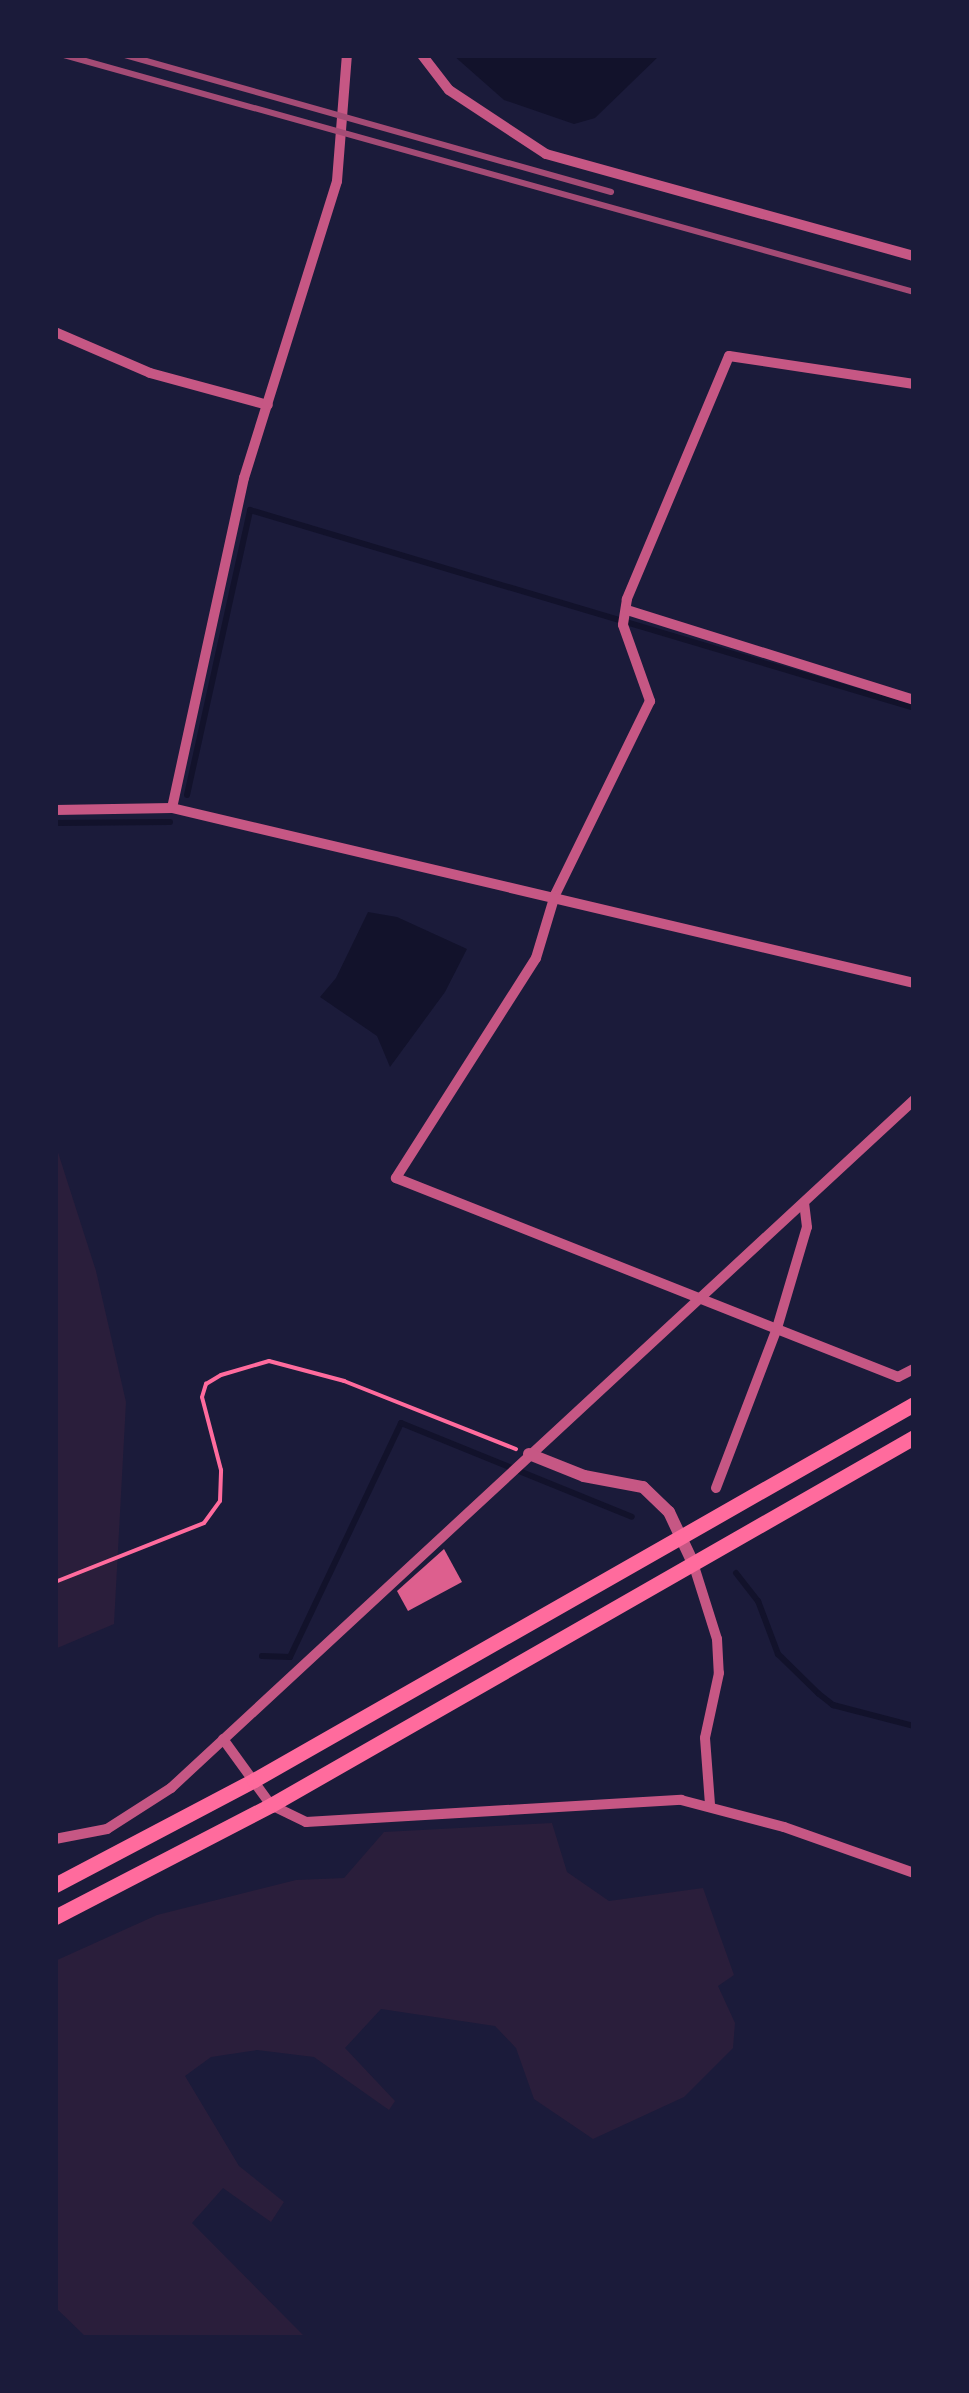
<!DOCTYPE html>
<style>
body{margin:0}
#map{position:relative;width:969px;height:2393px;overflow:hidden;background:#1b1b3a;font-family:"Open Sans",sans-serif}
div>[style]{position:absolute}
.green>*{inset:0;background:#2a1e3b}
.water>*{inset:0;background:#12122b}
.stream>*{height:6px;margin:-3px;padding:0 3px;transform-origin:3px;border-radius:3px;background:#12122b}
.building>*{inset:0;background:#dd5f8e}
.path>*{height:4px;margin:-2px;padding:0 2px;transform-origin:2px;border-radius:2px;background:#ff6b9d}
.minor>*{height:10px;margin:-5px;padding:0 5px;transform-origin:5px;border-radius:5px;background:#c65784}
.tertiary>*{height:12px;margin:-6px;padding:0 6px;transform-origin:6px;border-radius:6px;background:#c65784}
.secondary>*{height:15px;margin:-7.5px;padding:0 7.5px;transform-origin:7.5px;border-radius:7.5px;background:#ff6b9d}
.rail>*{height:6px;margin:-3px;padding:0 3px;transform-origin:3px;border-radius:3px;background:#a44b75}
span{translate:-50% -50%;white-space:nowrap;text-align:center;line-height:1.15;-webkit-text-stroke:10px #1b1b3a;paint-order:stroke}
.frame{position:absolute;inset:0;border:58px solid #1b1b3a;pointer-events:none}
</style>
<div id="map">
<div class="green">
<div style="clip-path:polygon(55px 1143px,96px 1271px,126px 1402px,114px 1624px,55px 1649px)"></div>
<div style="clip-path:polygon(552px 1823px,567px 1872px,609px 1901px,703px 1888px,734px 1975px,718px 1986px,735px 2023px,733px 2048px,684px 2097px,593px 2139px,534px 2099px,516px 2048px,495px 2026px,381px 2009px,345px 2048px,395px 2101px,389px 2110px,314px 2057px,257px 2050px,211px 2057px,185px 2076px,239px 2166px,284px 2202px,271px 2222px,223px 2188px,192px 2223px,306px 2338px,87px 2338px,55px 2307px,55px 1961px,157px 1915px,296px 1880px,344px 1878px,384px 1832px)"></div>
</div>
<div class="water">
<div style="clip-path:polygon(453px 55px,660px 55px,595px 118px,574px 124px,504px 100px)"></div>
<div style="clip-path:polygon(368px 912px,397px 917px,467px 949px,445px 992px,390px 1067px,377px 1036px,320px 997px,336px 978px)"></div>
</div>
<div class="stream">
<div style="left:187px;top:795px;width:292px;rotate:-77.5deg"></div>
<div style="left:250px;top:510px;width:693px;rotate:16.6deg"></div>
<div style="left:55px;top:823px;width:115px;rotate:-0.5deg"></div>
<div style="left:736px;top:1573px;width:36px;rotate:52deg"></div>
<div style="left:758px;top:1601px;width:57px;rotate:69.3deg"></div>
<div style="left:778px;top:1654px;width:57px;rotate:44.3deg"></div>
<div style="left:819px;top:1694px;width:18px;rotate:38deg"></div>
<div style="left:833px;top:1705px;width:84px;rotate:14.5deg"></div>
<div style="left:262px;top:1656px;width:28px;rotate:2deg"></div>
<div style="left:290px;top:1657px;width:259px;rotate:-64.6deg"></div>
<div style="left:401px;top:1423px;width:249px;rotate:22.1deg"></div>
</div>
<div class="building">
<div style="clip-path:polygon(444px 1549px,462px 1582px,408px 1611px,397px 1591px)"></div>
</div>
<div class="path">
<div style="left:55px;top:1582px;width:160px;rotate:-21.6deg"></div>
<div style="left:204px;top:1523px;width:27px;rotate:-54deg"></div>
<div style="left:220px;top:1501px;width:31px;rotate:-88deg"></div>
<div style="left:221px;top:1470px;width:75px;rotate:-104.6deg"></div>
<div style="left:202px;top:1397px;width:14px;rotate:-73deg"></div>
<div style="left:206px;top:1384px;width:17px;rotate:-31deg"></div>
<div style="left:221px;top:1375px;width:50px;rotate:-16.3deg"></div>
<div style="left:269px;top:1361px;width:78px;rotate:14.9deg"></div>
<div style="left:344px;top:1381px;width:185px;rotate:21.6deg"></div>
</div>
<div class="minor">
<div style="left:422px;top:55px;width:44px;rotate:52.4deg"></div>
<div style="left:449px;top:90px;width:116px;rotate:33.4deg"></div>
<div style="left:546px;top:154px;width:382px;rotate:15.5deg"></div>
<div style="left:55px;top:332px;width:103px;rotate:23.3deg"></div>
<div style="left:150px;top:373px;width:122px;rotate:15.2deg"></div>
<div style="left:914px;top:384px;width:187px;rotate:-171.4deg"></div>
<div style="left:729px;top:356px;width:264px;rotate:112.8deg"></div>
<div style="left:627px;top:599px;width:26px;rotate:99deg"></div>
<div style="left:623px;top:625px;width:81px;rotate:70.4deg"></div>
<div style="left:650px;top:701px;width:216px;rotate:116.1deg"></div>
<div style="left:555px;top:895px;width:66px;rotate:106.8deg"></div>
<div style="left:536px;top:958px;width:261px;rotate:122.5deg"></div>
<div style="left:396px;top:1178px;width:540px;rotate:21.62deg"></div>
<div style="left:898px;top:1377px;width:18px;rotate:-27deg"></div>
<div style="left:627px;top:610px;width:301px;rotate:17.4deg"></div>
<div style="left:172px;top:808px;width:338px;rotate:-77.7deg"></div>
<div style="left:244px;top:478px;width:311px;rotate:-72.6deg"></div>
<div style="left:337px;top:181px;width:126px;rotate:-85.5deg"></div>
<div style="left:55px;top:810px;width:117px;rotate:-1deg"></div>
<div style="left:172px;top:808px;width:762px;rotate:13.27deg"></div>
<div style="left:716px;top:1488px;width:171px;rotate:-69.1deg"></div>
<div style="left:777px;top:1328px;width:105px;rotate:-73.5deg"></div>
<div style="left:807px;top:1227px;width:23px;rotate:-97deg"></div>
<div style="left:693px;top:1563px;width:80px;rotate:72.5deg"></div>
<div style="left:717px;top:1639px;width:34px;rotate:87deg"></div>
<div style="left:719px;top:1673px;width:66px;rotate:102.2deg"></div>
<div style="left:705px;top:1738px;width:66px;rotate:85.7deg"></div>
<div style="left:223px;top:1739px;width:82px;rotate:54deg"></div>
<div style="left:271px;top:1805px;width:39px;rotate:26deg"></div>
<div style="left:306px;top:1822px;width:376px;rotate:-3.4deg"></div>
<div style="left:681px;top:1800px;width:106px;rotate:14.7deg"></div>
<div style="left:784px;top:1827px;width:138px;rotate:19.5deg"></div>
<div style="left:55px;top:1839px;width:53px;rotate:-10.9deg"></div>
<div style="left:107px;top:1829px;width:76px;rotate:-32.6deg"></div>
<div style="left:171px;top:1788px;width:1013px;rotate:-42.8deg"></div>
</div>
<div class="tertiary">
<div style="left:529px;top:1454px;width:59px;rotate:21.8deg"></div>
<div style="left:584px;top:1476px;width:60px;rotate:10.6deg"></div>
<div style="left:643px;top:1487px;width:36px;rotate:44deg"></div>
<div style="left:669px;top:1512px;width:56px;rotate:64.8deg"></div>
</div>
<div class="secondary">
<div style="left:55px;top:1885px;width:225px;rotate:-27.8deg"></div>
<div style="left:254px;top:1780px;width:760px;rotate:-29.67deg"></div>
<div style="left:55px;top:1917px;width:243px;rotate:-27.4deg"></div>
<div style="left:271px;top:1805px;width:741px;rotate:-29.78deg"></div>
</div>
<div class="rail">
<div style="left:64px;top:55px;width:882px;rotate:15.58deg"></div>
<div style="left:125px;top:55px;width:505px;rotate:15.74deg"></div>
</div>
<div class="frame"></div>
</div>
